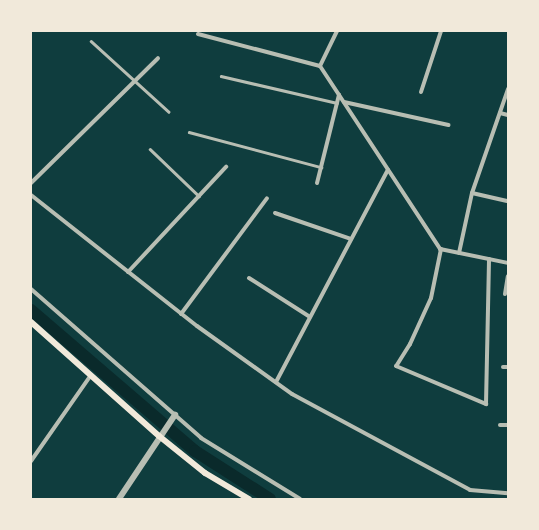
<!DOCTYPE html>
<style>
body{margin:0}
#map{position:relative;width:539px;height:530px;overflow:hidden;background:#0f3d3e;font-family:Literata,serif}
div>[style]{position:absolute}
.canal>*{height:12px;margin:-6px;padding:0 6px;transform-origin:6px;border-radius:6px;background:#0a2a2b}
.service>*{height:2.5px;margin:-1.25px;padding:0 1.25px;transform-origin:1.25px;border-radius:1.25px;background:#b8beb3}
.minor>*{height:4px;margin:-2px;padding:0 2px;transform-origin:2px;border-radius:2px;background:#b8beb3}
.tertiary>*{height:5.5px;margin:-2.75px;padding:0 2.75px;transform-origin:2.75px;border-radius:2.75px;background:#b8beb3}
.secondary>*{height:6px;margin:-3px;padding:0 3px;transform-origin:3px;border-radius:3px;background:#f1e9da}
span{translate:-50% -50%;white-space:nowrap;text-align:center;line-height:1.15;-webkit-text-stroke:4px #f1e9da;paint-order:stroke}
.frame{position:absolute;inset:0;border:32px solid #f1e9da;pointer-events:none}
</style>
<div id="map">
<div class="canal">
<div style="left:31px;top:310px;width:216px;rotate:40.7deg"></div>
<div style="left:195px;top:451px;width:89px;rotate:32.6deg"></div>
</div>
<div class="service">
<div style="left:91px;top:41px;width:105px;rotate:42.3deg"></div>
<div style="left:221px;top:76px;width:119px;rotate:13.1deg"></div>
<div style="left:189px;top:132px;width:137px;rotate:14.9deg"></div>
<div style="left:150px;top:149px;width:68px;rotate:43.8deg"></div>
</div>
<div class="minor">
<div style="left:337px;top:31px;width:39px;rotate:116deg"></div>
<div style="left:320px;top:66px;width:219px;rotate:56.7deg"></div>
<div style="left:440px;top:249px;width:69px;rotate:11.6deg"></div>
<div style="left:198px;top:34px;width:126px;rotate:14.7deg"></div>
<div style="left:421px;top:92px;width:64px;rotate:-71.8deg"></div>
<div style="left:344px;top:102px;width:107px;rotate:12.4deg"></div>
<div style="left:500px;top:113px;width:8px;rotate:14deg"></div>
<div style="left:31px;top:183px;width:178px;rotate:-44.5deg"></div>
<div style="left:317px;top:183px;width:91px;rotate:-76deg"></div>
<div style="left:472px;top:193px;width:37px;rotate:13deg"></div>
<div style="left:31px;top:195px;width:211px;rotate:38.3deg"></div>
<div style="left:197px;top:326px;width:117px;rotate:35.6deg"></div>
<div style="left:292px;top:394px;width:202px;rotate:28.3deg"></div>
<div style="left:470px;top:490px;width:38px;rotate:5deg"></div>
<div style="left:275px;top:213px;width:80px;rotate:18.9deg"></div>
<div style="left:441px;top:249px;width:50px;rotate:101.5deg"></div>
<div style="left:431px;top:298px;width:51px;rotate:114.5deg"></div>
<div style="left:410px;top:344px;width:26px;rotate:122deg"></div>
<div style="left:396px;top:366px;width:98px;rotate:22.9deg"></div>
<div style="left:486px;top:404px;width:145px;rotate:-88.8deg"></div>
<div style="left:459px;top:253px;width:61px;rotate:-77.8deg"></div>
<div style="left:472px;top:193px;width:110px;rotate:-70.9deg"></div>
<div style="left:128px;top:272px;width:144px;rotate:-47deg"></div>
<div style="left:249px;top:278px;width:72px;rotate:32.6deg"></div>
<div style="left:31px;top:289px;width:226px;rotate:41.2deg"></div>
<div style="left:201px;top:438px;width:116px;rotate:31.6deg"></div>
<div style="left:505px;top:294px;width:18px;rotate:-81deg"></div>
<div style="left:181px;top:314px;width:144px;rotate:-53.4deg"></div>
<div style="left:503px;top:367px;width:5px"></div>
<div style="left:276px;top:382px;width:240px;rotate:-62.2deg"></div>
<div style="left:500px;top:425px;width:8px"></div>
<div style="left:31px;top:461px;width:105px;rotate:-55.1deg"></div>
</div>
<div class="tertiary">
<div style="left:119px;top:499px;width:101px;rotate:-56.3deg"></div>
</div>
<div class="secondary">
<div style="left:31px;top:322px;width:171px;rotate:41.7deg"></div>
<div style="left:159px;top:436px;width:59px;rotate:38.8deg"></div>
<div style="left:205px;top:473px;width:51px;rotate:30.6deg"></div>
</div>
<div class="frame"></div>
</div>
